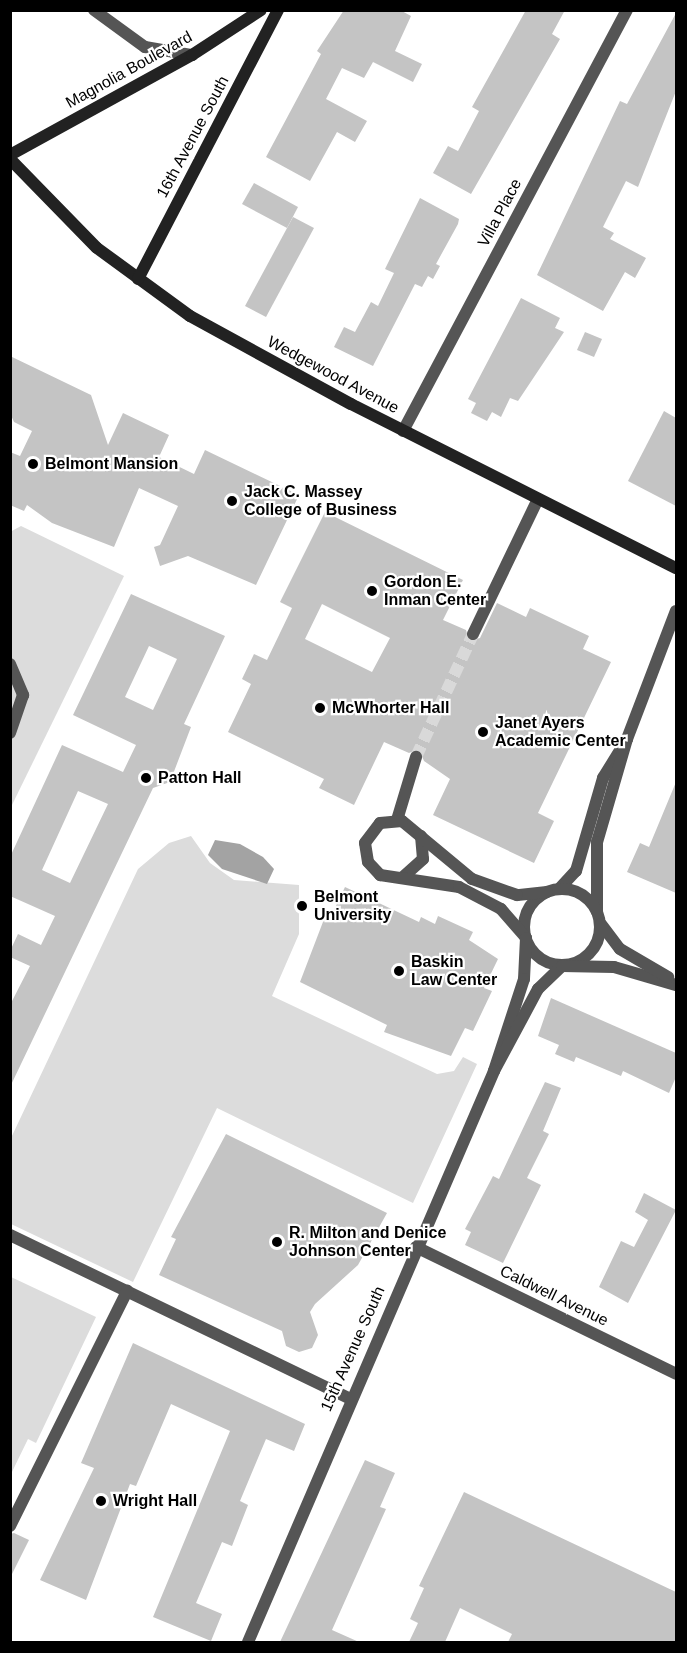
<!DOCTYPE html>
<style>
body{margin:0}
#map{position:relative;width:687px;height:1653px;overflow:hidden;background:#fff;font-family:Helvetica,sans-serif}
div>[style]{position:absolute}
.green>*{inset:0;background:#dcdcdc}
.water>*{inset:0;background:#a3a3a3}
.building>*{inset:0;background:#c4c4c4}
.minor-tunnel>*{height:12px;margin-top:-6px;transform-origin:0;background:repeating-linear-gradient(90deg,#d9d9d9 0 12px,transparent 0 18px)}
.minor>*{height:12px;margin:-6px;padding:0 6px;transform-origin:6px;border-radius:6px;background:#555}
.minor>.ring{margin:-6px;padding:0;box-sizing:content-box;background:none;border:12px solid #555;border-radius:50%}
.secondary>*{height:12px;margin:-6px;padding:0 6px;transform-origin:6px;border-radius:6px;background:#222}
.dots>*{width:16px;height:16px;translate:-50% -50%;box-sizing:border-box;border:3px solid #fff;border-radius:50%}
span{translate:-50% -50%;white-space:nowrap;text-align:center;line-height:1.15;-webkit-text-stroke:4.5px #fff;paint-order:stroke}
.street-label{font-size:16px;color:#000}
.poi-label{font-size:16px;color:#000;font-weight:700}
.left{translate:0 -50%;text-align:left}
.frame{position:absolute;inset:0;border:12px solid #000;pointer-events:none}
</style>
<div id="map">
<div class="green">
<div style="clip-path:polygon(21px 526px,124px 576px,11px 807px,10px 532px)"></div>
<div style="clip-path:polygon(191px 836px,210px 863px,234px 880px,299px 885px,299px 934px,272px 996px,437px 1074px,454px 1071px,463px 1057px,477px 1064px,413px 1203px,217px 1108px,133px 1282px,11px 1224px,11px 1138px,138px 869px,169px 843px)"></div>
<div style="clip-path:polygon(11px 1277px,96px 1317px,36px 1443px,28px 1439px,11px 1474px)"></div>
</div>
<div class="water">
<div style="clip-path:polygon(215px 840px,240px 844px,263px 857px,274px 869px,267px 884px,222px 869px,208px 855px)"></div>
</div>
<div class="building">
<div style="clip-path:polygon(344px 10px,400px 10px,411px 16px,395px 51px,422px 64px,413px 82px,373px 62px,364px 78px,342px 68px,326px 99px,367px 121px,355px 142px,337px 132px,310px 181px,266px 157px,321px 54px,317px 51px)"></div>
<div style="clip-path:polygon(526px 10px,565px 10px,552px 34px,560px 39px,471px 194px,433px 173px,448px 146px,458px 151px,479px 111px,472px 107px)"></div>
<div style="clip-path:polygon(676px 13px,676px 91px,638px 187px,626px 181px,603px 227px,614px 233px,610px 239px,646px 258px,635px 278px,625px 272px,603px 311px,537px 275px,620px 101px,627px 104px)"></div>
<div style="clip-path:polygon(254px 183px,298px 207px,287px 228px,242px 204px)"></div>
<div style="clip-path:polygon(420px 198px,459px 219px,458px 224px,436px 264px,440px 266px,433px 279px,428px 276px,422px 287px,415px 284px,373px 366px,334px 347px,344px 327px,355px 332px,371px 302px,378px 306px,394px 273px,385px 269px)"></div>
<div style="clip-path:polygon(293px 217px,314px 228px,266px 317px,245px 306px)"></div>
<div style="clip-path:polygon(521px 298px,560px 318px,555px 328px,564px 332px,518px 401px,510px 398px,501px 417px,492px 412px,487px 421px,471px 413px,476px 403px,468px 399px)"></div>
<div style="clip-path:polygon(585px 332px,602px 339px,594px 357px,577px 350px)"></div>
<div style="clip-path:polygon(10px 356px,91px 395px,108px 445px,123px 413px,169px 435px,159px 457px,194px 474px,205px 450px,299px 495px,256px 585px,188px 556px,160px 566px,154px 547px,160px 545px,178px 506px,139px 488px,114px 547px,52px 523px,27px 505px,24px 511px,10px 505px,10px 452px,20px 456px,32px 431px,14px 422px,10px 413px)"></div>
<div style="clip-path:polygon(664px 411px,676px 418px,676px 506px,628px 481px)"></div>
<div style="clip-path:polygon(evenodd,325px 512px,463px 580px,443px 620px,466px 630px,469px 641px,480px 638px,497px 603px,526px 617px,530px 608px,589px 636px,583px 649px,611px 662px,538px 813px,554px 821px,534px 863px,433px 815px,450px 779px,424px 761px,419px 749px,409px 753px,384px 742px,354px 805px,319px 788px,324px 779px,228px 732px,251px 684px,242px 679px,254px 654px,267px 660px,292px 608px,280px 602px,325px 512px,322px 604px,390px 638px,372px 672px,305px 639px,322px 604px)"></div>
<div style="clip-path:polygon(evenodd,131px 594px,225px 636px,184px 724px,191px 727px,170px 782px,153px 788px,10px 1087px,10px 1005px,30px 966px,10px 957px,10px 951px,18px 934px,41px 945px,55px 916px,10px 896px,10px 857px,62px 745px,123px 772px,136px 745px,73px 715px,131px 594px,149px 646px,177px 659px,153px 710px,125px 697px,149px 646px,131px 594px,78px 791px,108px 804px,70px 883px,42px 870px,78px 791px)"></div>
<div style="clip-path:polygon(676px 782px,676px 893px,627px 872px,640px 843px,649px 847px)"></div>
<div style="clip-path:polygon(345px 887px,419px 922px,421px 917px,435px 924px,438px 916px,473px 932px,469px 940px,498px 959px,484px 988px,492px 991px,473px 1031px,465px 1028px,451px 1056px,384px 1032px,387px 1025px,300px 982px,326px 914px,331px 916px)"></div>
<div style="clip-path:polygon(551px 998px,676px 1053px,676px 1077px,669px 1093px,623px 1071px,621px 1076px,576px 1057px,574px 1062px,555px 1054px,559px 1045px,538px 1036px)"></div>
<div style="clip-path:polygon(545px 1082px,561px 1088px,543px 1131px,549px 1134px,527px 1178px,541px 1185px,503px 1263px,465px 1245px,471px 1232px,465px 1229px,493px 1176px,499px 1179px)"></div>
<div style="clip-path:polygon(226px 1134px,387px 1213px,358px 1265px,315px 1304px,310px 1312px,318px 1335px,312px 1348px,299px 1352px,286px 1346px,282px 1331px,159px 1275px,176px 1239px,171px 1237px)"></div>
<div style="clip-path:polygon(644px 1193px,676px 1210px,628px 1303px,599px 1287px,621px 1241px,634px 1247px,648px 1220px,635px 1212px)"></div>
<div style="clip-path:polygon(133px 1343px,305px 1424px,294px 1451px,266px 1439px,240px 1501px,248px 1505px,232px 1546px,222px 1542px,196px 1603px,222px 1614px,211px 1641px,153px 1617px,230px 1431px,171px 1404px,136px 1486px,130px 1484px,86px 1600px,40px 1580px,94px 1468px,81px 1463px)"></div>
<div style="clip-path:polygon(365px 1460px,395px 1473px,380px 1507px,386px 1509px,332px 1630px,359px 1642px,280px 1642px)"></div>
<div style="clip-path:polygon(464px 1492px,676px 1592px,676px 1642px,508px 1642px,512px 1634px,460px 1608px,445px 1642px,409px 1642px,418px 1623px,410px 1619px,424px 1588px,419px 1586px)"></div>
<div style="clip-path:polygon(14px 1533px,29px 1540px,10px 1578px,10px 1534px)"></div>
</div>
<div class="minor-tunnel">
<div style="left:416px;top:757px;width:136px;rotate:-65.1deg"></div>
</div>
<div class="minor">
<div style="left:94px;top:10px;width:63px;rotate:36deg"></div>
<div style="left:145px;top:47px;width:48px;rotate:9.7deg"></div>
<div style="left:403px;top:431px;width:477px;rotate:-62deg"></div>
<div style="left:473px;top:634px;width:150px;rotate:-64.3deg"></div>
<div style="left:10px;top:664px;width:34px;rotate:67deg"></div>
<div style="left:23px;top:695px;width:40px;rotate:108.9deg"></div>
<div style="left:627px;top:739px;width:137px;rotate:-69.1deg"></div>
<div style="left:397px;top:820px;width:66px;rotate:-73.2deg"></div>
<div style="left:403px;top:877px;width:27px;rotate:-42deg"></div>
<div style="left:423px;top:859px;width:23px;rotate:-95deg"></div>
<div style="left:559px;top:889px;width:25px;rotate:-47deg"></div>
<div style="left:576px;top:871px;width:97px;rotate:-73.8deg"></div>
<div style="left:603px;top:778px;width:46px;rotate:-58.4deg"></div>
<div style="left:627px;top:739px;width:107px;rotate:106.2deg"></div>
<div style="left:597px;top:842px;width:70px;rotate:90deg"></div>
<div class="ring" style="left:524px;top:889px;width:64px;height:64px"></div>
<div style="left:547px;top:892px;width:30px;rotate:174deg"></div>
<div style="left:517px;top:895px;width:48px;rotate:-160.4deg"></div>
<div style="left:472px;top:879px;width:91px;rotate:-140.4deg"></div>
<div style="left:402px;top:821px;width:22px;rotate:175deg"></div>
<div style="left:380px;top:823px;width:25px;rotate:127deg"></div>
<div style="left:365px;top:843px;width:19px;rotate:81deg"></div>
<div style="left:368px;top:862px;width:18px;rotate:47deg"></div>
<div style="left:380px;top:875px;width:80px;rotate:8.6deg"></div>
<div style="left:459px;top:887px;width:47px;rotate:27.6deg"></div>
<div style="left:501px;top:909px;width:38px;rotate:49deg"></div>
<div style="left:526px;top:938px;width:41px;rotate:92.8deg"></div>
<div style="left:524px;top:979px;width:97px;rotate:108.1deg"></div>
<div style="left:494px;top:1071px;width:93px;rotate:-61.8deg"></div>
<div style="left:538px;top:989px;width:33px;rotate:-44deg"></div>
<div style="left:562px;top:966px;width:52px;rotate:1.1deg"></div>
<div style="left:614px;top:967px;width:65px;rotate:16.2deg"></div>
<div style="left:601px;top:924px;width:31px;rotate:53deg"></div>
<div style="left:620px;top:949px;width:56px;rotate:30.3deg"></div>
<div style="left:10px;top:1235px;width:376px;rotate:25.7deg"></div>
<div style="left:416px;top:1247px;width:289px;rotate:26deg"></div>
<div style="left:10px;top:1526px;width:263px;rotate:-63.5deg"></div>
<div style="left:248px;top:1642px;width:622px;rotate:-66.69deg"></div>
</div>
<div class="secondary">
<div style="left:10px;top:155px;width:208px;rotate:-28.8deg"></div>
<div style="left:192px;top:55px;width:82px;rotate:-33.1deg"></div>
<div style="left:10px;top:159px;width:124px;rotate:45.7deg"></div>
<div style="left:97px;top:248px;width:115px;rotate:36.2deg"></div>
<div style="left:190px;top:316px;width:183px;rotate:28.7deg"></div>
<div style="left:351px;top:404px;width:364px;rotate:26.8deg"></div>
<div style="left:138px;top:279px;width:303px;rotate:-62.5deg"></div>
</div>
<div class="dots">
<div style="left:33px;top:464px;background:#000"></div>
<div style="left:232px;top:501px;background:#000"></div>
<div style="left:372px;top:591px;background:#000"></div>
<div style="left:320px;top:708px;background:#000"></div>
<div style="left:483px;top:732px;background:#000"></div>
<div style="left:146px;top:778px;background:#000"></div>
<div style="left:302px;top:906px;background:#000"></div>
<div style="left:399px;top:971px;background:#000"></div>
<div style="left:277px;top:1242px;background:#000"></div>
<div style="left:101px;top:1501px;background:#000"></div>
</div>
<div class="street-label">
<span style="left:129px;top:70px;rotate:-29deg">Magnolia Boulevard</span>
<span style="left:193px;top:137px;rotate:-62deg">16th Avenue South</span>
<span style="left:500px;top:213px;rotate:-62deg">Villa Place</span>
<span style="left:333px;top:375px;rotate:28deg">Wedgewood Avenue</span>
<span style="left:554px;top:1296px;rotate:26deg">Caldwell Avenue</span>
<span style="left:353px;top:1349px;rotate:-66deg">15th Avenue South</span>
</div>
<div class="poi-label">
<span class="left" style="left:45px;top:464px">Belmont Mansion</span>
<span class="left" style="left:244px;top:501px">Jack C. Massey<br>College of Business</span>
<span class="left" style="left:384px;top:591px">Gordon E.<br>Inman Center</span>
<span class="left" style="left:332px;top:708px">McWhorter Hall</span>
<span class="left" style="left:495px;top:732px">Janet Ayers<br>Academic Center</span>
<span class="left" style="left:158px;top:778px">Patton Hall</span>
<span class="left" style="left:314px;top:906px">Belmont<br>University</span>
<span class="left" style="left:411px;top:971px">Baskin<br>Law Center</span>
<span class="left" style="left:289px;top:1242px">R. Milton and Denice<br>Johnson Center</span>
<span class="left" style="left:113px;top:1501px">Wright Hall</span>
</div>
<div class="frame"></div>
</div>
